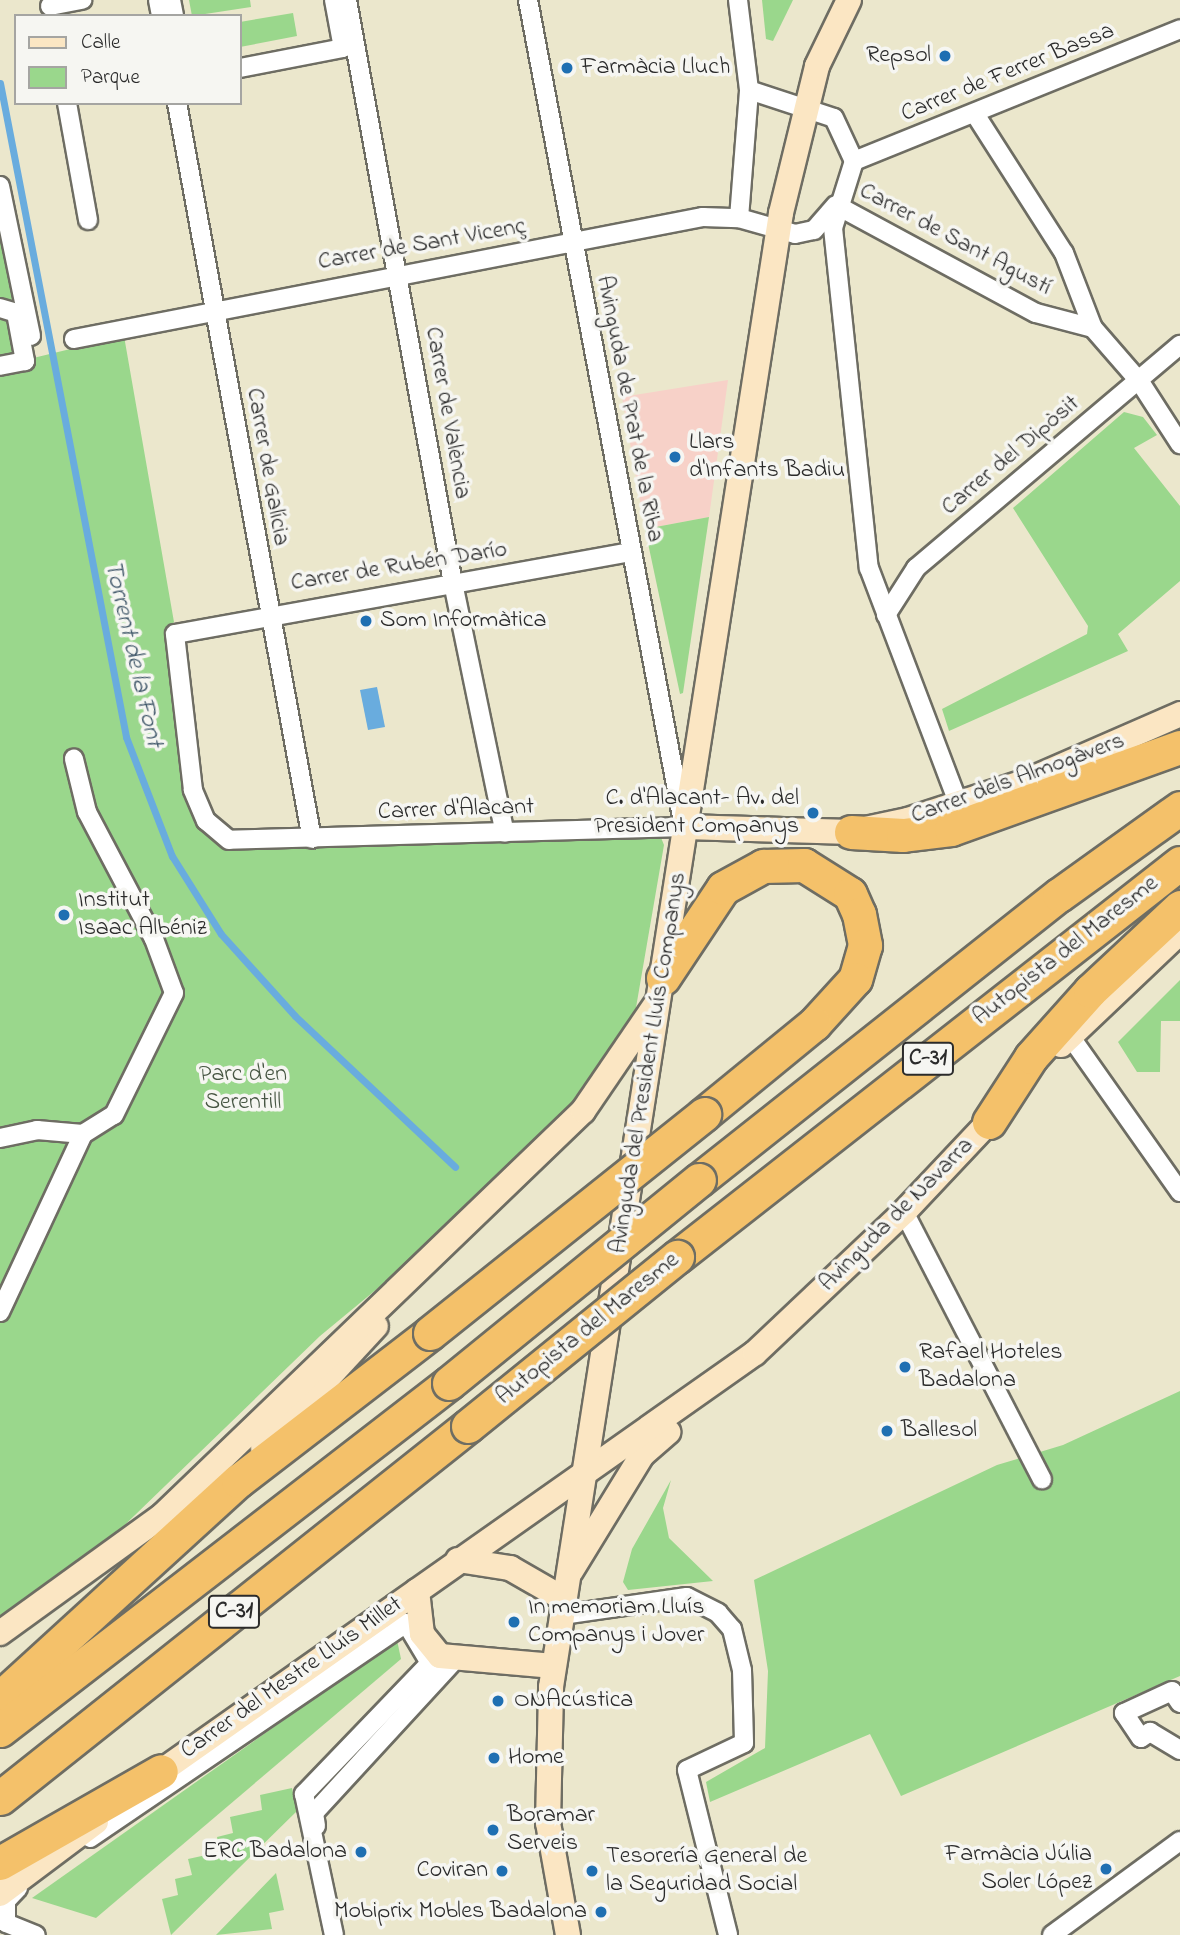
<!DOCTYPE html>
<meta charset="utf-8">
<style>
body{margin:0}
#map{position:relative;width:1180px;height:1935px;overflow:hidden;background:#ebe7cc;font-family:"Indie Flower",sans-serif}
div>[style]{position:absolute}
.built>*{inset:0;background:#f7d1c8}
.green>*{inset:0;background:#9ad78c}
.water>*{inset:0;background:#69acde}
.stream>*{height:7px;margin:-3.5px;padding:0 3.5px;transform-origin:3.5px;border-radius:3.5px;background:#69acde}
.roads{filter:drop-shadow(2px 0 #6e6d63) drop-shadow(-2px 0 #6e6d63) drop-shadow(0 2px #6e6d63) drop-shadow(0 -2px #6e6d63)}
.street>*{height:18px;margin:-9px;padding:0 9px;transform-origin:9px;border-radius:9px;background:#fff}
.secondary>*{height:24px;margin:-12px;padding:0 12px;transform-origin:12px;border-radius:12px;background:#fbe6c3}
.highway>*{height:33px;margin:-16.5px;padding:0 16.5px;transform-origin:16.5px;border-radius:16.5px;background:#f4c16a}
.bridges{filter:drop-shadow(2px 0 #6e6d63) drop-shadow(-2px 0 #6e6d63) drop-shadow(0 2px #6e6d63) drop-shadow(0 -2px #6e6d63)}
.highway-bridge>*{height:33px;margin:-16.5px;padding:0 16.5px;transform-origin:16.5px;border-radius:16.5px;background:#f4c16a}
.dots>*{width:19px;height:19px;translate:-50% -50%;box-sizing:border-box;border:4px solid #f6f6f2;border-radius:50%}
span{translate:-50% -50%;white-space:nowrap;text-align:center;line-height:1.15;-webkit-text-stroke:7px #f6f6f2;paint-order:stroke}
.shield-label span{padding:2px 5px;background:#f6f6f2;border:2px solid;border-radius:5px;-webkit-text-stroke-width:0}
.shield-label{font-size:23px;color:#2b2b2b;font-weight:700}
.poi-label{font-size:24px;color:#2b2b2b}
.right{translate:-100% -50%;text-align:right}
.left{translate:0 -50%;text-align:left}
.street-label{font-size:24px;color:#2b2b2b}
.park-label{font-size:24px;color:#475643}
.water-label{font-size:26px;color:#41586a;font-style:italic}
.legend{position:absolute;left:14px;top:14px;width:228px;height:91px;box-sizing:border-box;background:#f6f6f2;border:2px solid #a5a5a2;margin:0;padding:9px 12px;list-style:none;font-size:21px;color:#2b2b2b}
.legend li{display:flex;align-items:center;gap:14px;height:35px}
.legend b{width:35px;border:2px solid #a5a5a2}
</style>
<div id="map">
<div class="built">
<div style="clip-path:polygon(728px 380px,709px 517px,645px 529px,622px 397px)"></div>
</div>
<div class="green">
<div style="clip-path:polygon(189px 0,250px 0,251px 7px,192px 16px)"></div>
<div style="clip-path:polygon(762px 0,793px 0,773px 41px,766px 39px)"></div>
<div style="clip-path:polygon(293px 13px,297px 36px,240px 47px,240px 22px)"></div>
<div style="clip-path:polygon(0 222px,25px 360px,124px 336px,174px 622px,164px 633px,183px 787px,207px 835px,232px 849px,660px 835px,664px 845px,633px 1025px,614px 1068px,447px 1231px,320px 1336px,104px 1545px,0 1623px)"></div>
<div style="clip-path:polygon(1124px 412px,1143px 417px,1157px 435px,1134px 448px,1180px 506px,1180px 581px,1118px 634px,1128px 651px,949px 731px,942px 709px,1087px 634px,1088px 626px,1013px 508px)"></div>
<div style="clip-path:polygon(709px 517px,683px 693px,680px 694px,645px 529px)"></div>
<div style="clip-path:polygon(1180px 980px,1180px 1021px,1161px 1021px,1160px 1072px,1137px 1072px,1118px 1042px)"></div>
<div style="clip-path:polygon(1180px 1391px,1180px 1676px,901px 1796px,870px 1734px,710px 1802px,706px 1782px,765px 1748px,768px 1671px,754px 1580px,997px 1465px,1063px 1445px)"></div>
<div style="clip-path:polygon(671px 1480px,663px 1508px,669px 1538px,713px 1581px,628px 1590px,623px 1582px,632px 1549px)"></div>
<div style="clip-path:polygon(397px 1640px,401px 1659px,96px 1918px,32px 1898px)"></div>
<div style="clip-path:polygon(292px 1788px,297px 1811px,171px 1935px,162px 1899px,178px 1895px,175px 1879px,192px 1875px,188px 1859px,220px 1852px,217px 1837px,233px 1833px,230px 1817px,262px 1810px,260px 1795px)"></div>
<div style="clip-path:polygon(276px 1873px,284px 1910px,269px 1913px,272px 1929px,216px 1935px)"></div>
</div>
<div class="water">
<div style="clip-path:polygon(377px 687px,385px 727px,368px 730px,360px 690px)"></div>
</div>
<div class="stream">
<div style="left:0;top:83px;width:666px;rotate:79.09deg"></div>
<div style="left:126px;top:737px;width:128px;rotate:68.9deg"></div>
<div style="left:172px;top:856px;width:92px;rotate:57.9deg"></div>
<div style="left:221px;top:934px;width:110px;rotate:47.9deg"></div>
<div style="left:295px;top:1016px;width:220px;rotate:43.3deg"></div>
</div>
<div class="roads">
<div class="street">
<div style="left:158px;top:0;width:16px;rotate:79deg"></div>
<div style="left:171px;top:0;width:16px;rotate:79deg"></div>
<div style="left:347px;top:0;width:593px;rotate:79.7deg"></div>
<div style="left:453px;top:583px;width:255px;rotate:78.3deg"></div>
<div style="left:528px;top:0;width:842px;rotate:79.32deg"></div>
<div style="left:684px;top:827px;width:455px;rotate:178.4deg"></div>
<div style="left:229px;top:840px;width:30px;rotate:-140deg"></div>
<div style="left:206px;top:821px;width:34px;rotate:-113deg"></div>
<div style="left:193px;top:790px;width:157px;rotate:-96.6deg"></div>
<div style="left:175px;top:634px;width:463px;rotate:-10.2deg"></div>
<div style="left:738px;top:0;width:91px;rotate:83deg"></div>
<div style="left:749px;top:90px;width:89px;rotate:18.2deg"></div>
<div style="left:834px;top:118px;width:47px;rotate:65.1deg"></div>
<div style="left:854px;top:161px;width:70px;rotate:107.4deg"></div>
<div style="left:833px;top:228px;width:342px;rotate:84deg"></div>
<div style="left:869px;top:568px;width:254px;rotate:69.2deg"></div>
<div style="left:50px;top:6px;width:33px;rotate:-11deg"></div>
<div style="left:240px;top:68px;width:105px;rotate:-11deg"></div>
<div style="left:343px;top:48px;width:49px;rotate:-100.6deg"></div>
<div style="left:67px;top:103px;width:119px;rotate:79.8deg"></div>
<div style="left:177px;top:103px;width:748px;rotate:79.61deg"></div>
<div style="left:975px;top:114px;width:165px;rotate:57.4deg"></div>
<div style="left:1064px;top:253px;width:80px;rotate:68.9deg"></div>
<div style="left:1093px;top:328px;width:72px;rotate:49deg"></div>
<div style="left:1140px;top:382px;width:74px;rotate:57.2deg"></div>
<div style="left:854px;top:161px;width:352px;rotate:-22deg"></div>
<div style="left:0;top:186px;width:153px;rotate:78.3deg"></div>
<div style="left:836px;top:205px;width:227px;rotate:28.4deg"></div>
<div style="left:1036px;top:313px;width:59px;rotate:14.7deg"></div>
<div style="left:739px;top:218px;width:128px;rotate:-85.5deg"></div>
<div style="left:0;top:308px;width:17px;rotate:17deg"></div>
<div style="left:16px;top:313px;width:49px;rotate:79.4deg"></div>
<div style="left:25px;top:361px;width:25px;rotate:169deg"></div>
<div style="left:74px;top:339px;width:641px;rotate:-10.98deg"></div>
<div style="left:703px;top:217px;width:36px;rotate:2deg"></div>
<div style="left:739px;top:218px;width:58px;rotate:15.9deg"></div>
<div style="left:795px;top:234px;width:19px;rotate:-12deg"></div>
<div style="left:814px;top:230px;width:32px;rotate:-49deg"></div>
<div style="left:886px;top:615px;width:56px;rotate:-57.4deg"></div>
<div style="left:916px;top:568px;width:346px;rotate:-40.2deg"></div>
<div style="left:1070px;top:1036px;width:191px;rotate:54.8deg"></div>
<div style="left:0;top:1138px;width:38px;rotate:-12deg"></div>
<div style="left:37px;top:1130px;width:46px;rotate:5deg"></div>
<div style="left:904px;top:1212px;width:301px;rotate:62.7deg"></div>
<div style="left:0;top:1312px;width:196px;rotate:-65deg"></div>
<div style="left:83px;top:1134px;width:36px;rotate:-32deg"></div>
<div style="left:114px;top:1115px;width:136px;rotate:-63.8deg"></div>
<div style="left:174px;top:993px;width:58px;rotate:-110.3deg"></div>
<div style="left:154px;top:939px;width:144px;rotate:-117.8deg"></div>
<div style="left:87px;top:812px;width:55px;rotate:-103.8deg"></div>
<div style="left:562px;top:1615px;width:126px;rotate:-8.2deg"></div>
<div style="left:687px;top:1597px;width:35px;rotate:27deg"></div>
<div style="left:718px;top:1613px;width:21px;rotate:49deg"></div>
<div style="left:732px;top:1629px;width:42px;rotate:76.3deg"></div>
<div style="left:742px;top:1670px;width:73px;rotate:88.4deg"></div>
<div style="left:744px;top:1743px;width:63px;rotate:154.7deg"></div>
<div style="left:687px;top:1770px;width:170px;rotate:76deg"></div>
<div style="left:1180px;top:1703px;width:14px;rotate:-124deg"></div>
<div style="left:1172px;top:1691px;width:53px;rotate:155.4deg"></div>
<div style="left:1124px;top:1713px;width:30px;rotate:56deg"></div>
<div style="left:1141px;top:1738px;width:11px;rotate:-34deg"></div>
<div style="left:1150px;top:1732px;width:35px;rotate:31deg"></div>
<div style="left:316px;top:1826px;width:13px;rotate:-99deg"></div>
<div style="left:314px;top:1813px;width:207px;rotate:-47.4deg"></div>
<div style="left:90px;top:1838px;width:382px;rotate:-34.2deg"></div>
<div style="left:406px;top:1623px;width:47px;rotate:59deg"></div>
<div style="left:430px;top:1663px;width:182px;rotate:133.9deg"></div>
<div style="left:304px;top:1794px;width:144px;rotate:78deg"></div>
<div style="left:18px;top:1888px;width:18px;rotate:133deg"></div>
<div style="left:6px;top:1901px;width:22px;rotate:90deg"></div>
<div style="left:6px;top:1923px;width:32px;rotate:22deg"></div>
<div style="left:1052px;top:1935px;width:159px;rotate:-36.3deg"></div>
</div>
<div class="secondary">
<div style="left:684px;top:827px;width:167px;rotate:1.7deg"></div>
<div style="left:851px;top:832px;width:58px;rotate:-11.9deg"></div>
<div style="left:908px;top:820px;width:125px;rotate:-18.1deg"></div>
<div style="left:1027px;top:781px;width:167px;rotate:-23.6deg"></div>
<div style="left:1061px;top:1045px;width:164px;rotate:-43.5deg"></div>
<div style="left:263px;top:1448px;width:166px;rotate:-47.2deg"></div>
<div style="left:458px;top:1560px;width:53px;rotate:8.7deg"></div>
<div style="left:510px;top:1568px;width:62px;rotate:29.9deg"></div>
<div style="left:571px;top:1571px;width:136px;rotate:-58.5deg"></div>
<div style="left:642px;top:1455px;width:35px;rotate:-41deg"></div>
<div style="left:417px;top:1591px;width:43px;rotate:83.4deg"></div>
<div style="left:422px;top:1634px;width:28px;rotate:51deg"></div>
<div style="left:440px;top:1656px;width:114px;rotate:5deg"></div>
<div style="left:0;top:1633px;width:201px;rotate:-35.9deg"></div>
<div style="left:163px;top:1515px;width:583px;rotate:-43.89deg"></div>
<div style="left:583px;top:1111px;width:130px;rotate:-55.7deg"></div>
<div style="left:149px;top:1780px;width:741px;rotate:-35.17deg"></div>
<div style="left:755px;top:1353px;width:205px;rotate:-43.4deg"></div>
<div style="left:904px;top:1212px;width:140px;rotate:-46.7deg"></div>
<div style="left:0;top:1894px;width:120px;rotate:-36.9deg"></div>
<div style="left:568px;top:1935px;width:114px;rotate:-100.1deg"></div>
<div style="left:548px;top:1823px;width:136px;rotate:-88.7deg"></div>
<div style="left:551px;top:1687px;width:1492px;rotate:-81.13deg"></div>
<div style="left:781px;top:213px;width:151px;rotate:-76.2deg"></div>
<div style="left:817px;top:66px;width:73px;rotate:-64.1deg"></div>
</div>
<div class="highway">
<div style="left:851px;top:832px;width:52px;rotate:3.3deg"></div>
<div style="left:903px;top:835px;width:48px;rotate:-7.1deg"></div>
<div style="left:951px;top:829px;width:243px;rotate:-19.7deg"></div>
<div style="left:663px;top:978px;width:108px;rotate:-56.3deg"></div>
<div style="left:723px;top:888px;width:46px;rotate:-28.8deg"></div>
<div style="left:763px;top:866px;width:41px;rotate:-1.4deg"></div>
<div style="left:804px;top:865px;width:54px;rotate:32.2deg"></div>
<div style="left:850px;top:894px;width:22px;rotate:66deg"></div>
<div style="left:859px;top:914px;width:32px;rotate:79deg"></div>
<div style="left:865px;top:945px;width:35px;rotate:106deg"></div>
<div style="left:855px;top:979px;width:61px;rotate:132.3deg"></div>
<div style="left:814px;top:1024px;width:142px;rotate:140.7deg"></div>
<div style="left:989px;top:1122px;width:77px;rotate:-57.1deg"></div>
<div style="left:1031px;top:1057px;width:89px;rotate:-48.2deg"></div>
<div style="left:1090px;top:991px;width:123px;rotate:-43deg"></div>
<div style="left:699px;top:1180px;width:459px;rotate:-38.4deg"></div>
<div style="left:1059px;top:895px;width:149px;rotate:-35.7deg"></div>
<div style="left:677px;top:1257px;width:639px;rotate:-38.07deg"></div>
<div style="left:0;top:1698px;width:322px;rotate:-42.4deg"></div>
<div style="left:238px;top:1481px;width:242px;rotate:-37.6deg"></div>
<div style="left:0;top:1730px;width:567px;rotate:-37.7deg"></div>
<div style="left:0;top:1798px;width:598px;rotate:-38.48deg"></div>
<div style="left:0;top:1863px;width:185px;rotate:-29.7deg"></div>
</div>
</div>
<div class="bridges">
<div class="highway-bridge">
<div style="left:430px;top:1333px;width:351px;rotate:-38.6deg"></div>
<div style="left:449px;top:1383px;width:322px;rotate:-39.1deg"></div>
<div style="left:468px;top:1426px;width:269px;rotate:-39deg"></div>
</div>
</div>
<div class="dots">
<div style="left:945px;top:56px;background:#1f6fb2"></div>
<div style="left:567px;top:68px;background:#1f6fb2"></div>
<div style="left:675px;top:457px;background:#1f6fb2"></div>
<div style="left:366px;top:621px;background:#1f6fb2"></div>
<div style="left:813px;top:813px;background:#1f6fb2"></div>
<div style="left:64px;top:915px;background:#1f6fb2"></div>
<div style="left:905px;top:1367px;background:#1f6fb2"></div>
<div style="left:887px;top:1431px;background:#1f6fb2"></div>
<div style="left:514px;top:1622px;background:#1f6fb2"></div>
<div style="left:498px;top:1701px;background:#1f6fb2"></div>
<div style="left:494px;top:1758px;background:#1f6fb2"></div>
<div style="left:493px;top:1830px;background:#1f6fb2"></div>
<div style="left:361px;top:1852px;background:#1f6fb2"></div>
<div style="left:1106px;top:1869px;background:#1f6fb2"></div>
<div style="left:502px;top:1871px;background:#1f6fb2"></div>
<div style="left:592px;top:1871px;background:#1f6fb2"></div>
<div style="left:601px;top:1912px;background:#1f6fb2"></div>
</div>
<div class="shield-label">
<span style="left:928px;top:1059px">C-31</span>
<span style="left:234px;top:1612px">C-31</span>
</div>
<div class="poi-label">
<span class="right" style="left:931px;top:56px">Repsol</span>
<span class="left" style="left:581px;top:68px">Farmàcia Lluch</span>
<span class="left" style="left:689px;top:457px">Llars<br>d'Infants Badiu</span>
<span class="left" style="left:380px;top:621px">Som Informàtica</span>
<span class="right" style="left:799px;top:813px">C. d'Alacant- Av. del<br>President Companys</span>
<span class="left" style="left:78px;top:915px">Institut<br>Isaac Albéniz</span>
<span class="left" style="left:919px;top:1367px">Rafael Hoteles<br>Badalona</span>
<span class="left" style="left:901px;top:1431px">Ballesol</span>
<span class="left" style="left:528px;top:1622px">In memoriam Lluís<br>Companys i Jover</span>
<span class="left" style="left:514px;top:1701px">ONAcústica</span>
<span class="left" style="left:508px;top:1758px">Home</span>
<span class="left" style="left:507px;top:1830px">Boramar<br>Serveis</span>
<span class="right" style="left:347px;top:1852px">ERC Badalona</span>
<span class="right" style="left:1092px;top:1869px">Farmàcia Júlia<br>Soler López</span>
<span class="left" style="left:606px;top:1871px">Tesorería General de<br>la Seguridad Social</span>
<span class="right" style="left:488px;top:1871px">Coviran</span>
<span class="right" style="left:587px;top:1912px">Mobiprix Mobles Badalona</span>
</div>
<div class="street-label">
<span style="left:1008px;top:73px;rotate:-22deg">Carrer de Ferrer Bassa</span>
<span style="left:955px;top:240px;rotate:28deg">Carrer de Sant Agustí</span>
<span style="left:422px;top:245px;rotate:-10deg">Carrer de Sant Vicenç</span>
<span style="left:629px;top:409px;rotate:79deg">Avinguda de Prat de la Riba</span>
<span style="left:447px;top:413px;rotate:80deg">Carrer de València</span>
<span style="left:1011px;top:456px;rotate:-40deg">Carrer del Dipòsit</span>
<span style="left:267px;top:467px;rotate:80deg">Carrer de Galícia</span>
<span style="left:399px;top:567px;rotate:-9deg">Carrer de Rubén Darío</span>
<span style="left:1018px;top:779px;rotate:-20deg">Carrer dels Almogàvers</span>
<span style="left:456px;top:810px;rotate:-2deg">Carrer d'Alacant</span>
<span style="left:1066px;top:951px;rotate:-38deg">Autopista del Maresme</span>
<span style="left:649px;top:1063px;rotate:-81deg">Avinguda del President Lluís Companys</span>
<span style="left:897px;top:1215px;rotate:-45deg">Avinguda de Navarra</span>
<span style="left:588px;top:1329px;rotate:-39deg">Autopista del Maresme</span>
<span style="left:292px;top:1678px;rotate:-35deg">Carrer del Mestre Lluís Millet</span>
</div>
<div class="park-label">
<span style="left:243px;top:1089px">Parc d'en<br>Serentill</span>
</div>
<div class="water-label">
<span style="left:132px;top:654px;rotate:77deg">Torrent de la Font</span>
</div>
<ul class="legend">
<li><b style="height:9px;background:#fbe6c3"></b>Calle</li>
<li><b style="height:19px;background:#9ad78c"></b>Parque</li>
</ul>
</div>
